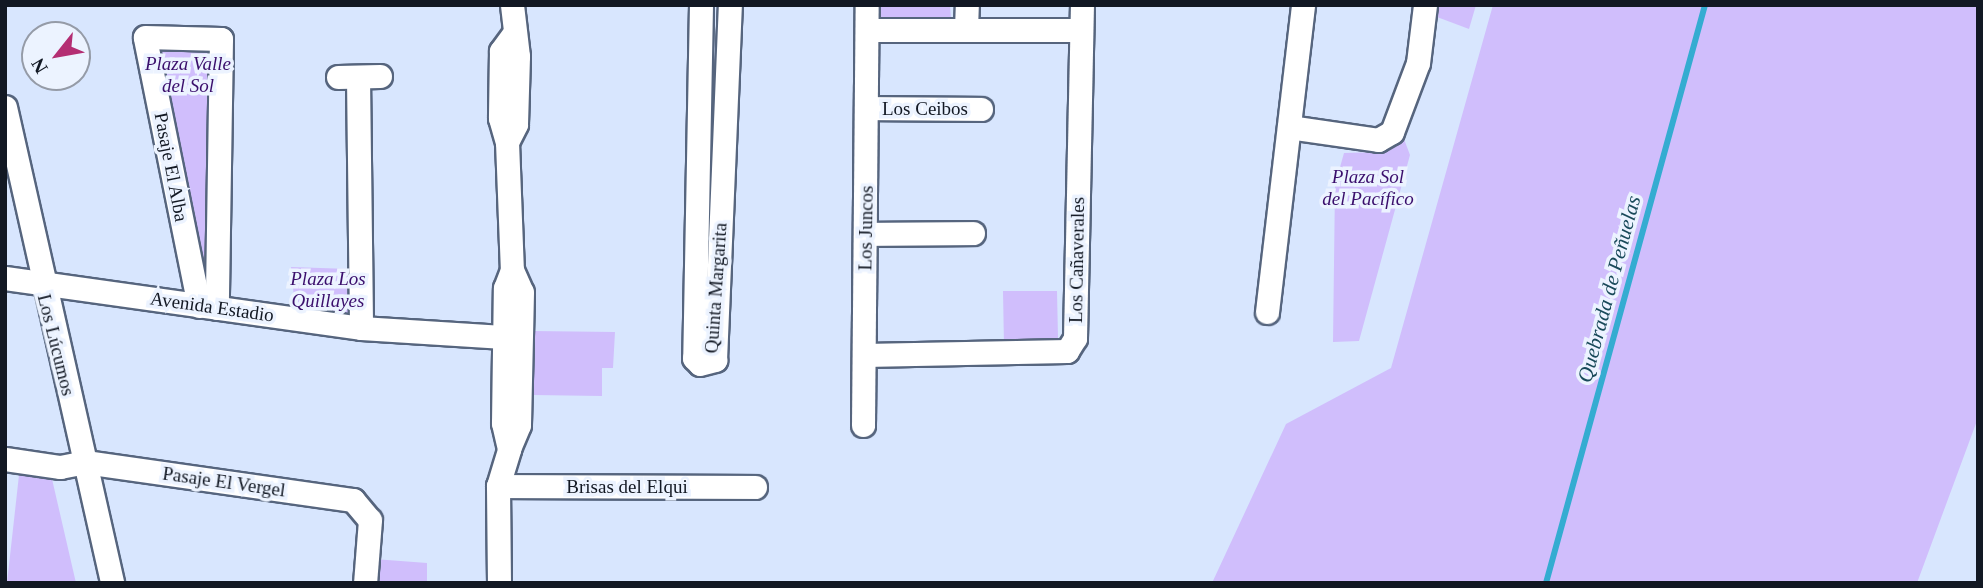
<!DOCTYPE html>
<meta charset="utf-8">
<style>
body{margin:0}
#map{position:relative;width:1983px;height:588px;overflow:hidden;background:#d8e6fe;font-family:Georgia,serif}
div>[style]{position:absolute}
.green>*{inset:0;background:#d0befc}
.stream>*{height:6px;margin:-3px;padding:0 3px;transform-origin:3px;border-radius:3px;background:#34acd1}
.roads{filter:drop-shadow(2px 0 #56657e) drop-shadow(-2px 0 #56657e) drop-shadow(0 2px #56657e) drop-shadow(0 -2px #56657e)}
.minor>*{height:23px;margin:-11.5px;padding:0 11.5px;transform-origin:11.5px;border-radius:11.5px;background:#fff}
span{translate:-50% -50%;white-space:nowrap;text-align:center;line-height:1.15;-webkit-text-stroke:7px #ecf3ff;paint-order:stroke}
.park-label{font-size:19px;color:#3a0e6c;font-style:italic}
.street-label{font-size:19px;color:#121823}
.water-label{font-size:21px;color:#194a5a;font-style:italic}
.frame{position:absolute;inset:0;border:7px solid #121823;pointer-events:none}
.north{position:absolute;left:21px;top:21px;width:70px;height:70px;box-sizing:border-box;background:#ecf3ff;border:2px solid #959ba7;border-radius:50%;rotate:239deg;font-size:19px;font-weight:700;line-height:28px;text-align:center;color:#121823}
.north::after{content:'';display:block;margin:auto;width:24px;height:32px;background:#b42e73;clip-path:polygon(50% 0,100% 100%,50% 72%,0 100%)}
</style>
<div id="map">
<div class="green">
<div style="clip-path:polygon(873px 5px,950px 5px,951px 20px,880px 25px)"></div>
<div style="clip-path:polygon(1438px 5px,1476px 5px,1469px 29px,1437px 17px)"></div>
<div style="clip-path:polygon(1493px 5px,1978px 5px,1978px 418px,1917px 583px,1212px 583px,1286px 424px,1391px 368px)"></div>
<div style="clip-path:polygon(213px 48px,212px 287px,204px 287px,158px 50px)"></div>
<div style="clip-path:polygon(1404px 139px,1410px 155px,1359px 341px,1333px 342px,1335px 185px,1344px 153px,1380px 152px)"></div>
<div style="clip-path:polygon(291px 267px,350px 269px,354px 317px,295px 308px)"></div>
<div style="clip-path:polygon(1003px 291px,1057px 291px,1058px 338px,1047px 345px,1004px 346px)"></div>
<div style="clip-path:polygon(532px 331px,615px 332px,613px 368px,602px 368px,602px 396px,533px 395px)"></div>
<div style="clip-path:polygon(19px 475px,52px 479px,76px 583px,7px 583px)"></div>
<div style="clip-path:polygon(374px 559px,427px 563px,427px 583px,372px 583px)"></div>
</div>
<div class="stream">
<div style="left:1546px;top:583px;width:599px;rotate:-74.62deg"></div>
</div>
<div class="roads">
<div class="minor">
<div style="left:701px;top:5px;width:353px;rotate:91.1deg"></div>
<div style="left:694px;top:358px;width:8px;rotate:45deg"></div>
<div style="left:700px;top:364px;width:16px;rotate:-15deg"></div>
<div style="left:715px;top:360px;width:355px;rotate:-87.6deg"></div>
<div style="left:966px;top:29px;width:24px;rotate:-88deg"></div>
<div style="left:867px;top:30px;width:214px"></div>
<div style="left:512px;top:36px;width:19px;rotate:126deg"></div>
<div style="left:501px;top:51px;width:67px;rotate:90.9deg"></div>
<div style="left:500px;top:118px;width:25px;rotate:74deg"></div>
<div style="left:507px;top:142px;width:20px;rotate:-63deg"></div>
<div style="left:516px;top:124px;width:68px;rotate:-88.3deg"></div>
<div style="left:518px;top:56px;width:51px;rotate:-96.7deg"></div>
<div style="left:338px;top:77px;width:42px;rotate:-1.4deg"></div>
<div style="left:358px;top:77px;width:251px;rotate:89.3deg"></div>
<div style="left:5px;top:107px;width:488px;rotate:77.3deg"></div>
<div style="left:868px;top:108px;width:113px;rotate:0.5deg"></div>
<div style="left:1289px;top:127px;width:90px;rotate:8.3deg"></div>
<div style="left:1378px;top:140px;width:16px;rotate:-30deg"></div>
<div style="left:1392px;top:132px;width:74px;rotate:-69.4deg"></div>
<div style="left:1418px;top:63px;width:58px;rotate:-83.1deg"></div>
<div style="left:507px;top:142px;width:128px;rotate:87.8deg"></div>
<div style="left:512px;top:270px;width:24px;rotate:66deg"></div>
<div style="left:522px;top:292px;width:133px;rotate:91.3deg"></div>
<div style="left:519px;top:425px;width:26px;rotate:113deg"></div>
<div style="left:509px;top:449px;width:27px;rotate:-103deg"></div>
<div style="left:503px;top:423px;width:135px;rotate:-89.2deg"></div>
<div style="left:505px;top:288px;width:19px;rotate:-69deg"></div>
<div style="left:866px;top:234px;width:107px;rotate:-0.5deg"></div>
<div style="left:5px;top:278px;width:359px;rotate:8deg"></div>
<div style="left:361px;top:328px;width:143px;rotate:3.6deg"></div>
<div style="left:199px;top:306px;width:274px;rotate:-101.4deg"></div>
<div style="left:145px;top:37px;width:76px;rotate:1.5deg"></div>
<div style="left:221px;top:39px;width:269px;rotate:90.9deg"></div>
<div style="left:1267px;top:312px;width:309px;rotate:-83.3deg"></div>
<div style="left:864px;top:355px;width:203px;rotate:-1.1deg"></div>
<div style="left:1067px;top:351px;width:15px;rotate:-58deg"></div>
<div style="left:1075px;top:338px;width:333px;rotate:-88.8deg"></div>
<div style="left:863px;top:425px;width:420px;rotate:-89.5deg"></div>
<div style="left:5px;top:459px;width:56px;rotate:8.3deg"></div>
<div style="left:60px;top:467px;width:25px;rotate:-11deg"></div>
<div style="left:85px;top:462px;width:271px;rotate:8.1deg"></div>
<div style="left:353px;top:500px;width:26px;rotate:50deg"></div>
<div style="left:370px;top:520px;width:63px;rotate:94.5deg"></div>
<div style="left:498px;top:486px;width:257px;rotate:0.2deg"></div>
<div style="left:499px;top:583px;width:97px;rotate:-90.6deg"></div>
<div style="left:498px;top:486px;width:39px;rotate:-73deg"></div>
</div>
</div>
<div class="park-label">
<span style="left:188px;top:75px">Plaza Valle<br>del Sol</span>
<span style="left:1368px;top:188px">Plaza Sol<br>del Pacífico</span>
<span style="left:328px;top:290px">Plaza Los<br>Quillayes</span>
</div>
<div class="street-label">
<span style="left:925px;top:109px">Los Ceibos</span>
<span style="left:171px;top:167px;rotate:79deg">Pasaje El Alba</span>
<span style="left:866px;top:228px;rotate:-89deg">Los Juncos</span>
<span style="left:1077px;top:260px;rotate:-89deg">Los Cañaverales</span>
<span style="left:716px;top:288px;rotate:-86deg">Quinta Margarita</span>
<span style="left:212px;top:307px;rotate:8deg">Avenida Estadio</span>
<span style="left:56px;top:345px;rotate:76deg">Los Lúcumos</span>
<span style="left:224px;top:482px;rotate:8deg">Pasaje El Vergel</span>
<span style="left:627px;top:487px">Brisas del Elqui</span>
</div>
<div class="water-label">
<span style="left:1609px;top:289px;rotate:-75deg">Quebrada de Peñuelas</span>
</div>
<div class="frame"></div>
<div class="north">N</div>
</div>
